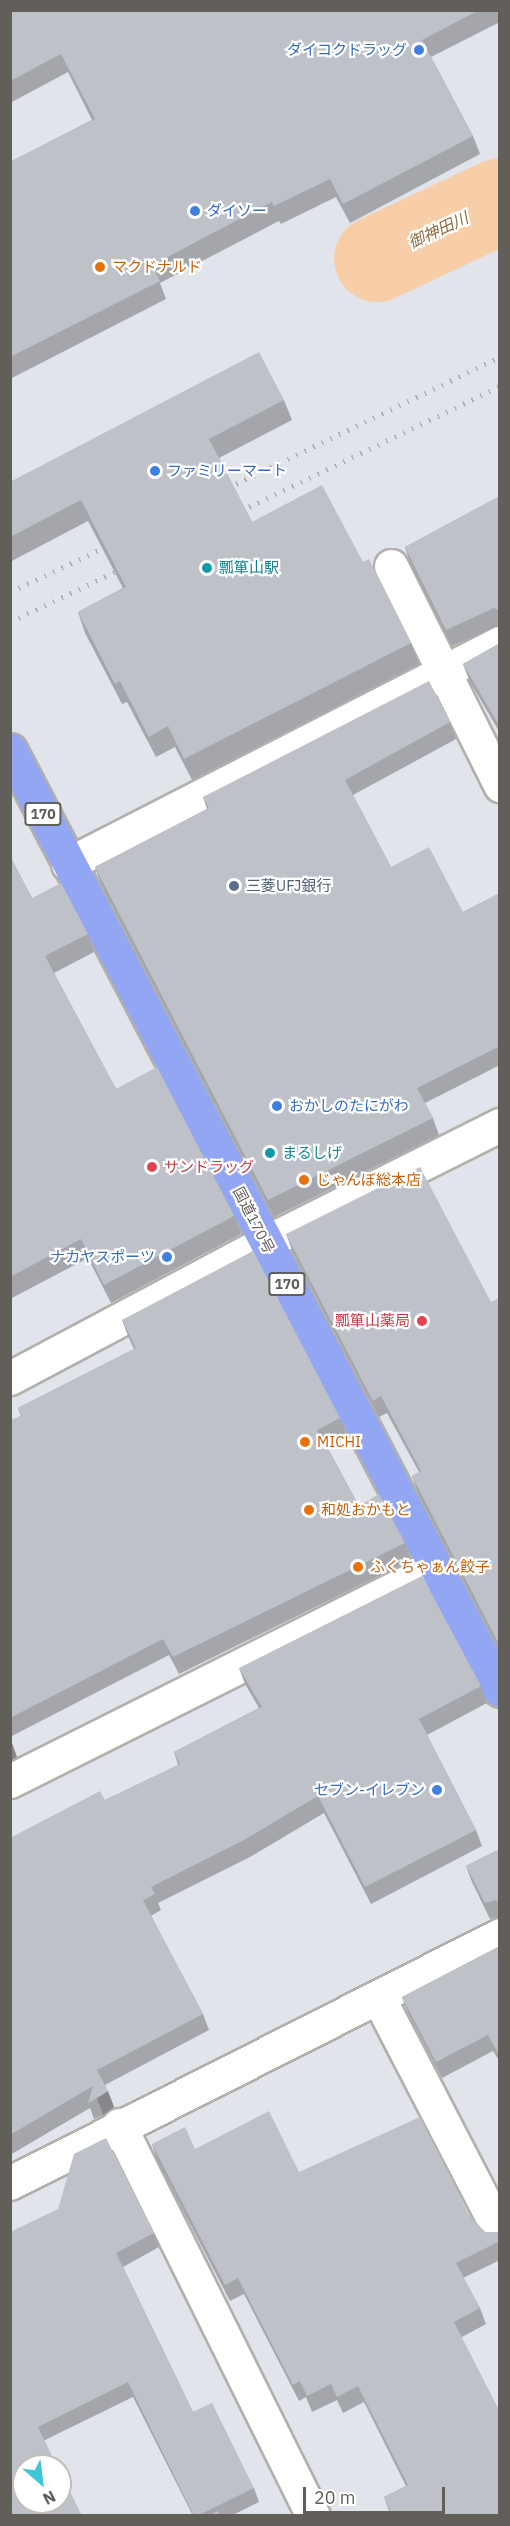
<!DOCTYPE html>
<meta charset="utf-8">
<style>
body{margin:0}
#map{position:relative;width:510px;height:2526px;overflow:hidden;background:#e2e4ec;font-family:"IBM Plex Sans","Noto Sans JP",sans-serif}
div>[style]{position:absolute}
.river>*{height:86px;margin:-43px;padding:0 43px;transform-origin:43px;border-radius:43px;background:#f7cea7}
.roads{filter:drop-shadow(2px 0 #b2b0ac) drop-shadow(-2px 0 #b2b0ac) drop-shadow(0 2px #b2b0ac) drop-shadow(0 -2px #b2b0ac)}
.street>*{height:33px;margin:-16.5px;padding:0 16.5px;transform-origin:16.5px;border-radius:16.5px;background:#fff}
.highway>*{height:33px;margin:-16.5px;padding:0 16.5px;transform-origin:16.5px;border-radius:16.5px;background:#92a6f3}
.rail>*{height:4.5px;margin-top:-2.25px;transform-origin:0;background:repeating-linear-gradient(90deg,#aeaead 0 1.5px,transparent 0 9.5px)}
.wall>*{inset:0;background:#a4a6ac}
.shaded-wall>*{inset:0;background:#86878c}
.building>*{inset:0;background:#bfc1c8}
.dots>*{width:16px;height:16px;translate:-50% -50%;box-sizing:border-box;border:3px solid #fff;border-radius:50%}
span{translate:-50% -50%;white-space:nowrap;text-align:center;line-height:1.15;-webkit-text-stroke:4.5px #fff;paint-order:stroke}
.shield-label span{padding:2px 4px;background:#fff;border:2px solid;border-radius:4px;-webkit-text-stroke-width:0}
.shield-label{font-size:14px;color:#625f5b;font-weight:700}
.shop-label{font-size:15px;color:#366cbe}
.right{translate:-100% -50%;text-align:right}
.left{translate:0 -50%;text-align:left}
.food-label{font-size:15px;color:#c56008}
.culture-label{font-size:15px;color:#0d838f}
.service-label{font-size:15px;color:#4e5e75}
.health-label{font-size:15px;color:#be3a42}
.street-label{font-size:15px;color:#625f5b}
.water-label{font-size:16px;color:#8e6b3e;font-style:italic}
.frame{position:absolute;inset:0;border:12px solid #625f5b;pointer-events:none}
.north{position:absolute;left:12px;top:2454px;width:60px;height:60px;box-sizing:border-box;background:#fff;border:2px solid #c0bfbd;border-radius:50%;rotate:152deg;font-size:16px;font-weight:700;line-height:24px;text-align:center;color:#625f5b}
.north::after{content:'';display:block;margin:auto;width:21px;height:27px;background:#3bc6d9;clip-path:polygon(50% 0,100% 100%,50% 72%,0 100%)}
.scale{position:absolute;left:303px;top:2487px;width:142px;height:27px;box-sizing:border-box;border:3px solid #625f5b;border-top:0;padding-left:8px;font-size:18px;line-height:21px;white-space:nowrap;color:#625f5b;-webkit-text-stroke:4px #fff;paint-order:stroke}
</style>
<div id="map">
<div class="river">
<div style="left:377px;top:259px;width:136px;rotate:-25.2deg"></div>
</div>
<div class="roads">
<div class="street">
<div style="left:391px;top:566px;width:245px;rotate:63.5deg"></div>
<div style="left:68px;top:864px;width:485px;rotate:-27.1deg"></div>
<div style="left:10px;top:1378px;width:290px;rotate:-28deg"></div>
<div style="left:266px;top:1242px;width:262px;rotate:-26.6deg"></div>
<div style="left:10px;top:1781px;width:474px;rotate:-26.6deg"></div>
<div style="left:378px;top:1997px;width:265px;rotate:62.6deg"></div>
<div style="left:119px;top:2125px;width:436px;rotate:63.6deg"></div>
<div style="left:10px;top:2183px;width:549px;rotate:-26.84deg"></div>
</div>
<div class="highway">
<div style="left:10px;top:750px;width:1060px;rotate:62.47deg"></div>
</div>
</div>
<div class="rail">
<div style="left:219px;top:492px;width:312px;rotate:-25.7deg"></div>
<div style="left:232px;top:515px;width:297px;rotate:-25.7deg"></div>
<div style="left:10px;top:592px;width:117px;rotate:-25.3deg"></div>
<div style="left:10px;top:622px;width:132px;rotate:-25.6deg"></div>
</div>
<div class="wall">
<div style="clip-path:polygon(10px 10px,500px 10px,500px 22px,431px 57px,473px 136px,480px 154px,350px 223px,336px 197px,281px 224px,279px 221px,160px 283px,166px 299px,10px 379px,10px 162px,92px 120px,68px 72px,10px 103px)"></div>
<div style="clip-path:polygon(284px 400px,292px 420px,219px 458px,252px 522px,363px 562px,411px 643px,419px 664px,192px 780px,175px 747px,156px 757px,127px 702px,122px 704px,85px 633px,78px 612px,123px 588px,88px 521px,10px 562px,10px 482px)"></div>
<div style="clip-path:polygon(500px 496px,500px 625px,452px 646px,410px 563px,405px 547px)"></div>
<div style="clip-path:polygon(500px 643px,500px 733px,469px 680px,463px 664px)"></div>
<div style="clip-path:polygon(450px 722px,456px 739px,353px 795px,391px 867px,463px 912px,500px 893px,500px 1065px,425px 1103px,433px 1118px,439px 1135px,274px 1217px,101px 884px,95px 867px,207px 809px,203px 797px)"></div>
<div style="clip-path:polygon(10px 856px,32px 898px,88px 934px,94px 952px,54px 973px,116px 1089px,234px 1216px,241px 1234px,111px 1303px,88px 1258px,10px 1299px)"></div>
<div style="clip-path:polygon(286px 1234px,491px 1302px,500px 1298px,500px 1651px,418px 1493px,412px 1476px,419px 1472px,387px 1413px,379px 1417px,292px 1250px)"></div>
<div style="clip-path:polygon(122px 1320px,340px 1418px,346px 1434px,326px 1445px,359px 1506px,405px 1543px,411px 1560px,179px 1674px,169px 1655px,10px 1737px,10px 1421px,21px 1416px,18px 1408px,134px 1349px,128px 1336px)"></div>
<div style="clip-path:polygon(239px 1668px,481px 1686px,487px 1703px,427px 1735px,476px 1830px,482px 1846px,371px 1904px,324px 1813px,250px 1857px,158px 1903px,161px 1910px,151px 1916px,203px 2014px,209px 2030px,105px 2085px,114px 2107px,103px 2115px,94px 2119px,90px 2108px,10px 2155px,10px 1838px,105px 1800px,178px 1765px,174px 1752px,259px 1708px,245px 1684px)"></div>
<div style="clip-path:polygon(500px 1849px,500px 1917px,490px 1919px,472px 1882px,466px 1866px)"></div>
<div style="clip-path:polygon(500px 1946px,500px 2062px,493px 2051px,442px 2078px,408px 2013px,402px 1997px)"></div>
<div style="clip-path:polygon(152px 2144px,195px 2149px,299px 2172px,469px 2215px,485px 2232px,500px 2232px,500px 2260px,463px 2278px,480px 2308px,486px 2324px,462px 2337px,500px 2516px,391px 2516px,384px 2497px,406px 2486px,364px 2402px,343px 2413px,337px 2400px,312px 2412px,306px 2397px,299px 2401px,244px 2294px,230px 2301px,157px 2160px)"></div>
<div style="clip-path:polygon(10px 2232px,154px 2233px,159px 2247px,123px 2267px,193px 2412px,254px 2488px,259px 2502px,231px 2516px,193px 2516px,133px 2397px,45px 2440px,10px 2516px)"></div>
</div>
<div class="shaded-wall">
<div style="clip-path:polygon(11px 1740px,17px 1757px,10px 1761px,10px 1741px)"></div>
<div style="clip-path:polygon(108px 2091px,114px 2107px,103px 2115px,97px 2098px)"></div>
</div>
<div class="building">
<div style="clip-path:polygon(10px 10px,479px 10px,422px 40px,473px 136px,343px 204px,330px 179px,274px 206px,272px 202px,152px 265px,160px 281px,10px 357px,10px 162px,95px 119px,61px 54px,10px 81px)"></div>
<div style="clip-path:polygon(259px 352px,284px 400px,209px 439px,252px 522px,322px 485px,363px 562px,369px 559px,411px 643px,184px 759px,168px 726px,149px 737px,120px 681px,115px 684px,78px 612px,126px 587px,81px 500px,10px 537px,10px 482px)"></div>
<div style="clip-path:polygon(500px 496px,500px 611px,494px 608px,446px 630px,405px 547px)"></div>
<div style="clip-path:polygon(500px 643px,500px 727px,463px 664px)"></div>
<div style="clip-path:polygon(429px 681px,450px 722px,345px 780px,391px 867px,429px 847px,463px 912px,500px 893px,500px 1046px,417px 1088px,433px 1118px,268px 1200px,95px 867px,209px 808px,203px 797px)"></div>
<div style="clip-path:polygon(10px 856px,32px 898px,61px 883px,88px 934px,45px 956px,116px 1089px,157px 1067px,234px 1216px,104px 1285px,81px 1239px,10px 1277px)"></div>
<div style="clip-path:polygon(420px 1167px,491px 1302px,500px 1298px,500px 1646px,412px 1476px,421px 1471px,381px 1396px,373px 1401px,286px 1234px)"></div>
<div style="clip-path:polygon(253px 1251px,340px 1418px,317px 1430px,359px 1506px,379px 1494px,405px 1543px,173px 1657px,163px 1639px,10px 1718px,10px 1421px,22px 1415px,18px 1408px,136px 1348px,122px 1320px)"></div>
<div style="clip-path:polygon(422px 1576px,481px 1686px,419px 1719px,476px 1830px,365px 1887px,318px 1796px,244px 1840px,151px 1887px,155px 1894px,143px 1900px,203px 2014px,97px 2070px,108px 2091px,97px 2098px,88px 2103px,93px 2086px,10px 2135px,10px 1838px,100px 1791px,105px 1800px,180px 1764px,174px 1752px,262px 1707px,239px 1668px)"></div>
<div style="clip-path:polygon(500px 1849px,500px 1903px,496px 1900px,485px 1903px,466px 1866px)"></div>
<div style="clip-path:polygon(500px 1946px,500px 2057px,488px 2035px,436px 2062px,402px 1997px)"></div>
<div style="clip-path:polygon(269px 2111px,299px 2172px,420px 2117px,469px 2215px,485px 2232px,500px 2232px,500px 2241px,456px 2263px,480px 2308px,454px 2322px,500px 2412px,500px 2516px,393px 2516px,384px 2497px,408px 2485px,358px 2386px,337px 2397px,331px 2384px,307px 2396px,300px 2381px,293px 2385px,238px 2278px,225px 2285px,152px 2144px,185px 2127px,195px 2149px)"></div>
<div style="clip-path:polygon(106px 2138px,154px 2233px,116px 2253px,193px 2412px,212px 2403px,254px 2488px,197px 2516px,194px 2516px,128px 2382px,38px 2427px,57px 2466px,24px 2466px,24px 2502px,60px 2502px,60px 2471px,82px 2516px,10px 2516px,10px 2232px,58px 2209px,74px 2154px)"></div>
<div style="clip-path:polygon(218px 2511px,220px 2516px,208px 2516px)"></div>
</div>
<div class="dots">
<div style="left:419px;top:50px;background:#3f7fe0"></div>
<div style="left:195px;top:211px;background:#3f7fe0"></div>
<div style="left:100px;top:267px;background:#e8710a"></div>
<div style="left:155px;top:471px;background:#3f7fe0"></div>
<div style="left:207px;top:568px;background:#0f9aa8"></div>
<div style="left:234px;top:886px;background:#5c6f8a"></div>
<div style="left:277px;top:1106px;background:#3f7fe0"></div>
<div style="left:270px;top:1153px;background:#0f9aa8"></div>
<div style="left:152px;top:1167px;background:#e0444e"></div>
<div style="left:304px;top:1180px;background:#e8710a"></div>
<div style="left:167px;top:1257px;background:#3f7fe0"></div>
<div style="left:422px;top:1321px;background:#e0444e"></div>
<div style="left:305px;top:1442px;background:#e8710a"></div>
<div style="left:309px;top:1510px;background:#e8710a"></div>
<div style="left:358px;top:1567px;background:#e8710a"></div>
<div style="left:437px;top:1790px;background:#3f7fe0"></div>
</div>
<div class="shield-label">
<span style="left:43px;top:814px">170</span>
<span style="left:287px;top:1284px">170</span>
</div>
<div class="shop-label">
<span class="right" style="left:407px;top:50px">ダイコクドラッグ</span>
<span class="left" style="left:207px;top:211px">ダイソー</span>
<span class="left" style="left:167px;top:471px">ファミリーマート</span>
<span class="left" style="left:289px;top:1106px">おかしのたにがわ</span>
<span class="right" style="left:155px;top:1257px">ナカヤスポーツ</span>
<span class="right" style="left:425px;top:1790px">セブン-イレブン</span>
</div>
<div class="food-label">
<span class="left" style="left:112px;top:267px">マクドナルド</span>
<span class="left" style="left:316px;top:1180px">じゃんぼ総本店</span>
<span class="left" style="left:317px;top:1442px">MICHI</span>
<span class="left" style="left:321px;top:1510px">和処おかもと</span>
<span class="left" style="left:370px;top:1567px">ふくちゃぁん餃子</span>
</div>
<div class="culture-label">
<span class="left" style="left:219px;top:568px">瓢箪山駅</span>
<span class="left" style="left:282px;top:1153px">まるしげ</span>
</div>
<div class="service-label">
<span class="left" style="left:246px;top:886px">三菱UFJ銀行</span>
</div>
<div class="health-label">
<span class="left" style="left:164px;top:1167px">サンドラッグ</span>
<span class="right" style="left:410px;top:1321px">瓢箪山薬局</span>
</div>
<div class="street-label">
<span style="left:254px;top:1220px;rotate:63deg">国道170号</span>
</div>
<div class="water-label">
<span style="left:438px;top:230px;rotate:-25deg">御神田川</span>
</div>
<div class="frame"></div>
<div class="north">N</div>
<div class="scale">20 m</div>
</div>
